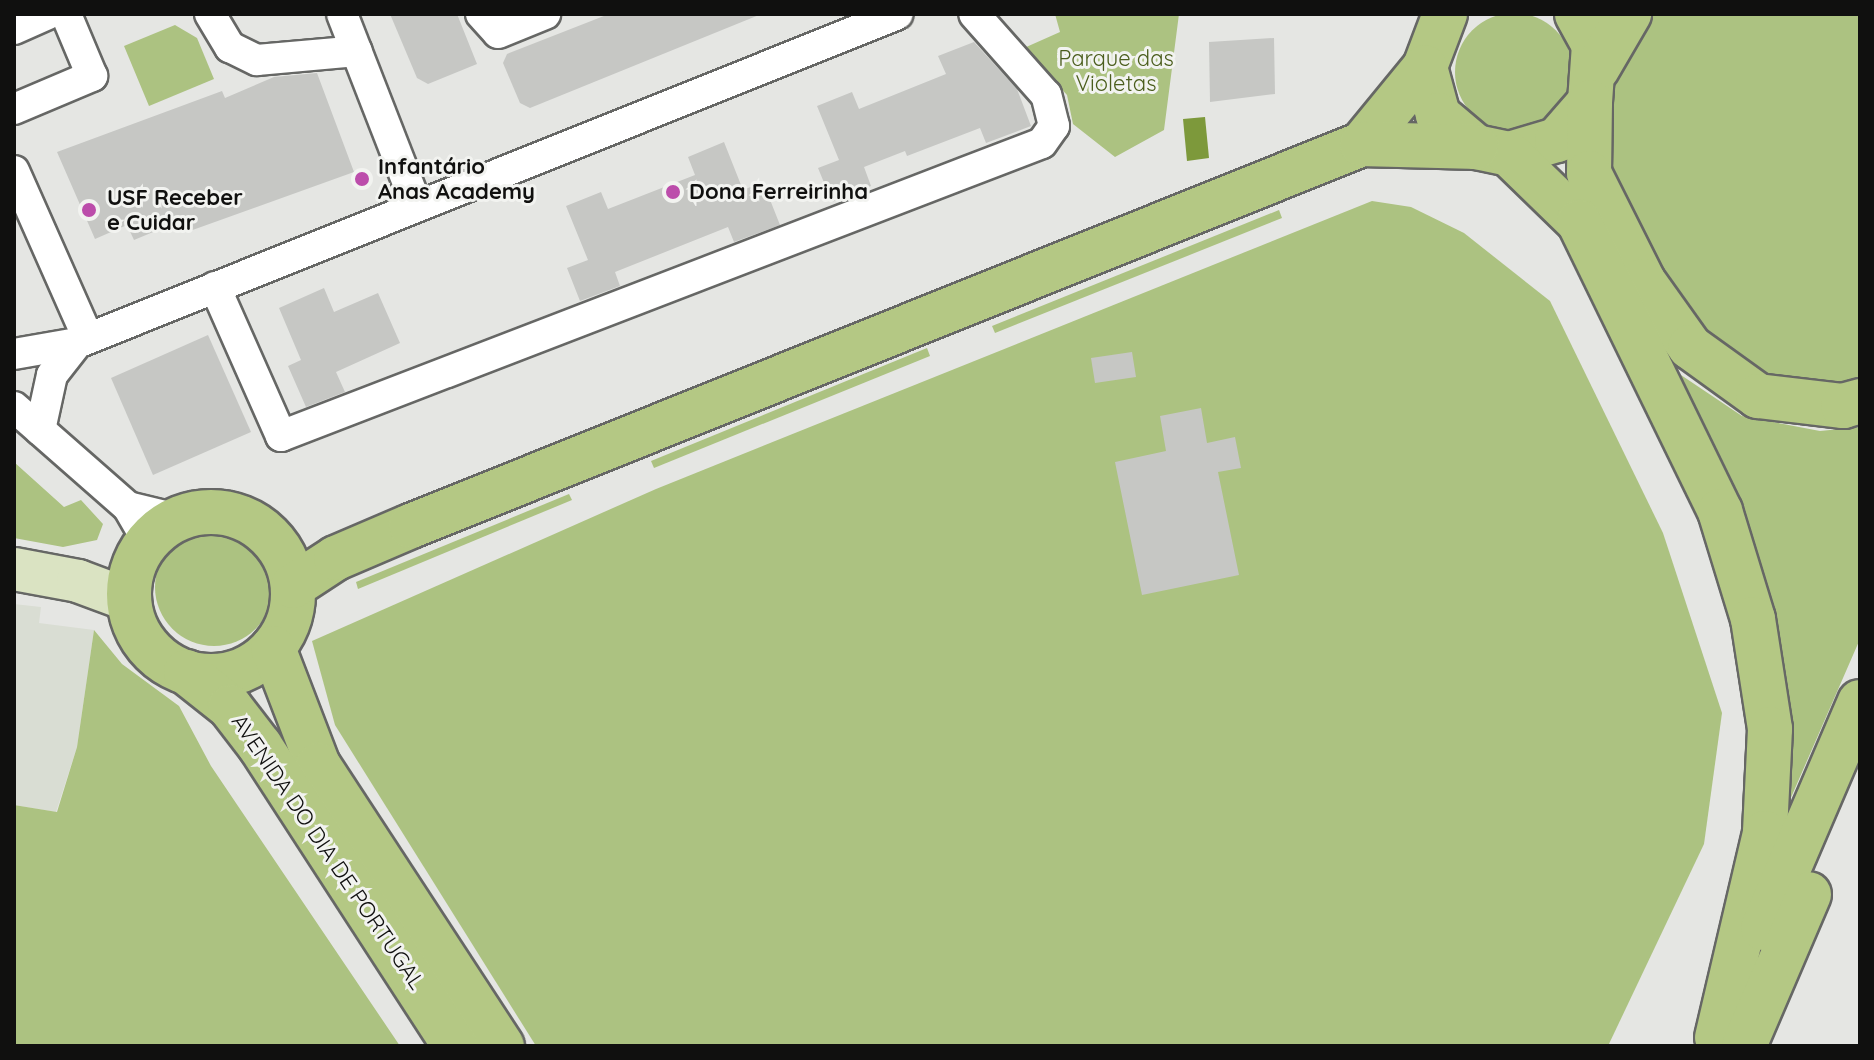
<!DOCTYPE html>
<meta charset="utf-8">
<style>
body{margin:0}
#map{position:relative;width:1874px;height:1060px;overflow:hidden;background:#e5e6e3;font-family:Quicksand,sans-serif}
div>[style]{position:absolute}
.built>*{inset:0;background:#d9ddd3}
.green>*{inset:0;background:#acc281}
.round{border-radius:50%}
.water>*{inset:0;background:#7d993b}
.building>*{inset:0;background:#c6c7c4}
.roads{filter:drop-shadow(2px 0 #666765) drop-shadow(-2px 0 #666765) drop-shadow(0 2px #666765) drop-shadow(0 -2px #666765)}
.minor>*{height:30px;margin:-15px;padding:0 15px;transform-origin:15px;border-radius:15px;background:#fff}
.secondary>*{height:42px;margin:-21px;padding:0 21px;transform-origin:21px;border-radius:21px;background:#dae3c2}
.primary>*{height:44px;margin:-22px;padding:0 22px;transform-origin:22px;border-radius:22px;background:#b4c884}
.primary>.ring{margin:-22px;padding:0;box-sizing:content-box;background:none;border:44px solid #b4c884;border-radius:50%}
.dots>*{width:22px;height:22px;translate:-50% -50%;box-sizing:border-box;border:4px solid #f2f3f0;border-radius:50%}
span{translate:-50% -50%;white-space:nowrap;text-align:center;line-height:1.15;-webkit-text-stroke:6px #f2f3f0;paint-order:stroke}
.park-label{font-size:22px;color:#4b5e1d}
.poi-label{font-size:22px;color:#10100f;font-weight:700}
.left{translate:0 -50%;text-align:left}
.street-label{font-size:22px;color:#10100f}
.frame{position:absolute;inset:0;border:16px solid #10100f;pointer-events:none}
</style>
<div id="map">
<div class="built">
<div style="clip-path:polygon(14px 604px,41px 607px,39px 623px,94px 630px,77px 747px,56px 812px,14px 805px)"></div>
</div>
<div class="green">
<div class="round" style="left:1455px;top:13px;width:118px;height:118px"></div>
<div style="clip-path:polygon(1055px 14px,1179px 14px,1164px 130px,1115px 157px,1073px 124px,1067px 95px,1024px 48px,1060px 32px)"></div>
<div style="clip-path:polygon(1629px 14px,1860px 14px,1860px 401px,1843px 406px,1690px 347px,1586px 151px)"></div>
<div style="clip-path:polygon(175px 25px,197px 38px,214px 79px,149px 106px,124px 46px)"></div>
<div style="clip-path:polygon(1372px 201px,1411px 207px,1464px 233px,1550px 301px,1663px 533px,1722px 713px,1704px 844px,1608px 1046px,536px 1046px,335px 725px,312px 641px,656px 489px)"></div>
<div style="clip-path:polygon(1279px 210px,1282px 218px,995px 333px,992px 326px)"></div>
<div style="clip-path:polygon(927px 348px,930px 356px,654px 468px,651px 461px)"></div>
<div style="clip-path:polygon(1669px 367px,1742px 416px,1820px 431px,1860px 427px,1860px 639px,1786px 809px)"></div>
<div style="clip-path:polygon(14px 462px,64px 507px,81px 500px,103px 524px,97px 540px,63px 547px,14px 538px)"></div>
<div style="clip-path:polygon(569px 494px,572px 500px,358px 589px,356px 582px)"></div>
<div class="round" style="left:155px;top:528px;width:118px;height:118px"></div>
<div style="clip-path:polygon(94px 630px,122px 664px,179px 706px,211px 766px,400px 1046px,14px 1046px,14px 805px,57px 812px,77px 747px)"></div>
</div>
<div class="water">
<div style="clip-path:polygon(1205px 117px,1209px 158px,1187px 161px,1183px 119px)"></div>
</div>
<div class="building">
<div style="clip-path:polygon(390px 14px,457px 14px,477px 64px,428px 84px,417px 78px)"></div>
<div style="clip-path:polygon(609px 14px,759px 14px,759px 15px,530px 108px,520px 103px,503px 63px,507px 54px)"></div>
<div style="clip-path:polygon(1274px 38px,1275px 94px,1210px 102px,1209px 42px)"></div>
<div style="clip-path:polygon(974px 42px,1017px 89px,1031px 126px,986px 143px,980px 128px,907px 156px,905px 151px,864px 167px,871px 186px,832px 202px,818px 168px,839px 160px,817px 106px,852px 92px,859px 109px,946px 74px,938px 56px)"></div>
<div style="clip-path:polygon(317px 73px,354px 172px,187px 232px,182px 220px,134px 240px,127px 225px,95px 239px,57px 152px,222px 91px,225px 98px,274px 77px)"></div>
<div style="clip-path:polygon(724px 142px,743px 190px,763px 182px,780px 225px,734px 242px,728px 227px,615px 272px,620px 286px,580px 301px,567px 268px,588px 260px,566px 206px,601px 192px,608px 209px,695px 175px,688px 157px)"></div>
<div style="clip-path:polygon(324px 288px,334px 312px,378px 293px,400px 343px,336px 372px,345px 392px,306px 407px,288px 366px,301px 360px,279px 308px)"></div>
<div style="clip-path:polygon(208px 335px,251px 432px,153px 475px,111px 378px)"></div>
<div style="clip-path:polygon(1132px 352px,1136px 377px,1095px 383px,1091px 358px)"></div>
<div style="clip-path:polygon(1201px 408px,1207px 443px,1235px 437px,1241px 468px,1218px 472px,1239px 575px,1142px 595px,1115px 462px,1166px 451px,1160px 416px)"></div>
</div>
<div class="roads">
<div class="minor">
<div style="left:210px;top:14px;width:39px;rotate:59deg"></div>
<div style="left:230px;top:47px;width:30px;rotate:26deg"></div>
<div style="left:257px;top:60px;width:100px;rotate:-5.1deg"></div>
<div style="left:342px;top:14px;width:206px;rotate:68.7deg"></div>
<div style="left:481px;top:14px;width:25px;rotate:48deg"></div>
<div style="left:498px;top:33px;width:51px;rotate:-22deg"></div>
<div style="left:14px;top:29px;width:37px;rotate:-24deg"></div>
<div style="left:14px;top:109px;width:85px;rotate:-22.9deg"></div>
<div style="left:92px;top:76px;width:67px;rotate:-112.8deg"></div>
<div style="left:14px;top:171px;width:183px;rotate:66.1deg"></div>
<div style="left:215px;top:287px;width:163px;rotate:66.1deg"></div>
<div style="left:281px;top:436px;width:815px;rotate:-21.06deg"></div>
<div style="left:1042px;top:143px;width:21px;rotate:-55deg"></div>
<div style="left:1054px;top:126px;width:32px;rotate:-104deg"></div>
<div style="left:1046px;top:95px;width:108px;rotate:-131.6deg"></div>
<div style="left:14px;top:354px;width:64px;rotate:-9.9deg"></div>
<div style="left:14px;top:407px;width:152px;rotate:41.3deg"></div>
<div style="left:128px;top:507px;width:39px;rotate:60deg"></div>
<div style="left:40px;top:430px;width:56px;rotate:-77.7deg"></div>
<div style="left:52px;top:375px;width:41px;rotate:-52deg"></div>
<div style="left:77px;top:343px;width:884px;rotate:-21.84deg"></div>
<div style="left:128px;top:507px;width:50px;rotate:13.8deg"></div>
</div>
<div class="secondary">
<div style="left:14px;top:569px;width:65px;rotate:10.6deg"></div>
<div style="left:78px;top:581px;width:54px;rotate:20.4deg"></div>
</div>
<div class="primary">
<div style="left:1445px;top:14px;width:57px;rotate:110.7deg"></div>
<div style="left:1425px;top:67px;width:50px;rotate:74.8deg"></div>
<div style="left:1438px;top:115px;width:50px;rotate:40.1deg"></div>
<div style="left:1476px;top:147px;width:34px;rotate:12deg"></div>
<div style="left:1509px;top:154px;width:50px;rotate:-16.3deg"></div>
<div style="left:1557px;top:140px;width:50px;rotate:-49deg"></div>
<div style="left:1590px;top:102px;width:57px;rotate:-86deg"></div>
<div style="left:1594px;top:45px;width:35px;rotate:-119deg"></div>
<div style="left:1597px;top:69px;width:64px;rotate:-59.8deg"></div>
<div style="left:1590px;top:102px;width:71px;rotate:90.8deg"></div>
<div style="left:1589px;top:173px;width:121px;rotate:63.4deg"></div>
<div style="left:1643px;top:281px;width:81px;rotate:54.5deg"></div>
<div style="left:1690px;top:347px;width:84px;rotate:35.8deg"></div>
<div style="left:1758px;top:396px;width:86px;rotate:6.7deg"></div>
<div style="left:1843px;top:406px;width:18px;rotate:-16deg"></div>
<div style="left:1362px;top:144px;width:99px;rotate:-50.7deg"></div>
<div style="left:1509px;top:154px;width:98px;rotate:44.2deg"></div>
<div style="left:1579px;top:222px;width:322px;rotate:64deg"></div>
<div style="left:1720px;top:511px;width:113px;rotate:73deg"></div>
<div style="left:1753px;top:619px;width:111px;rotate:81.2deg"></div>
<div style="left:1770px;top:729px;width:104px;rotate:92.8deg"></div>
<div style="left:1765px;top:833px;width:210px;rotate:103.2deg"></div>
<div class="ring" style="left:129px;top:512px;width:120px;height:120px"></div>
<div style="left:293px;top:586px;width:51px;rotate:-33.1deg"></div>
<div style="left:336px;top:558px;width:82px;rotate:-23.1deg"></div>
<div style="left:411px;top:526px;width:1025px;rotate:-21.88deg"></div>
<div style="left:1362px;top:144px;width:114px;rotate:1.5deg"></div>
<div style="left:273px;top:648px;width:125px;rotate:69deg"></div>
<div style="left:318px;top:765px;width:336px;rotate:56.8deg"></div>
<div style="left:186px;top:672px;width:56px;rotate:38.5deg"></div>
<div style="left:230px;top:707px;width:49px;rotate:52.4deg"></div>
<div style="left:260px;top:746px;width:358px;rotate:57deg"></div>
<div style="left:1763px;top:928px;width:246px;rotate:-66.8deg"></div>
<div style="left:1744px;top:1046px;width:165px;rotate:-66.8deg"></div>
</div>
</div>
<div class="dots">
<div style="left:362px;top:179px;background:#bc4dab"></div>
<div style="left:673px;top:192px;background:#bc4dab"></div>
<div style="left:89px;top:210px;background:#bc4dab"></div>
</div>
<div class="park-label">
<span style="left:1116px;top:71px">Parque das<br>Violetas</span>
</div>
<div class="poi-label">
<span class="left" style="left:378px;top:179px">Infantário<br>Anas Academy</span>
<span class="left" style="left:689px;top:192px">Dona Ferreirinha</span>
<span class="left" style="left:107px;top:210px">USF Receber<br>e Cuidar</span>
</div>
<div class="street-label">
<span style="left:328px;top:852px;rotate:56deg">AVENIDA DO DIA DE PORTUGAL</span>
</div>
<div class="frame"></div>
</div>
